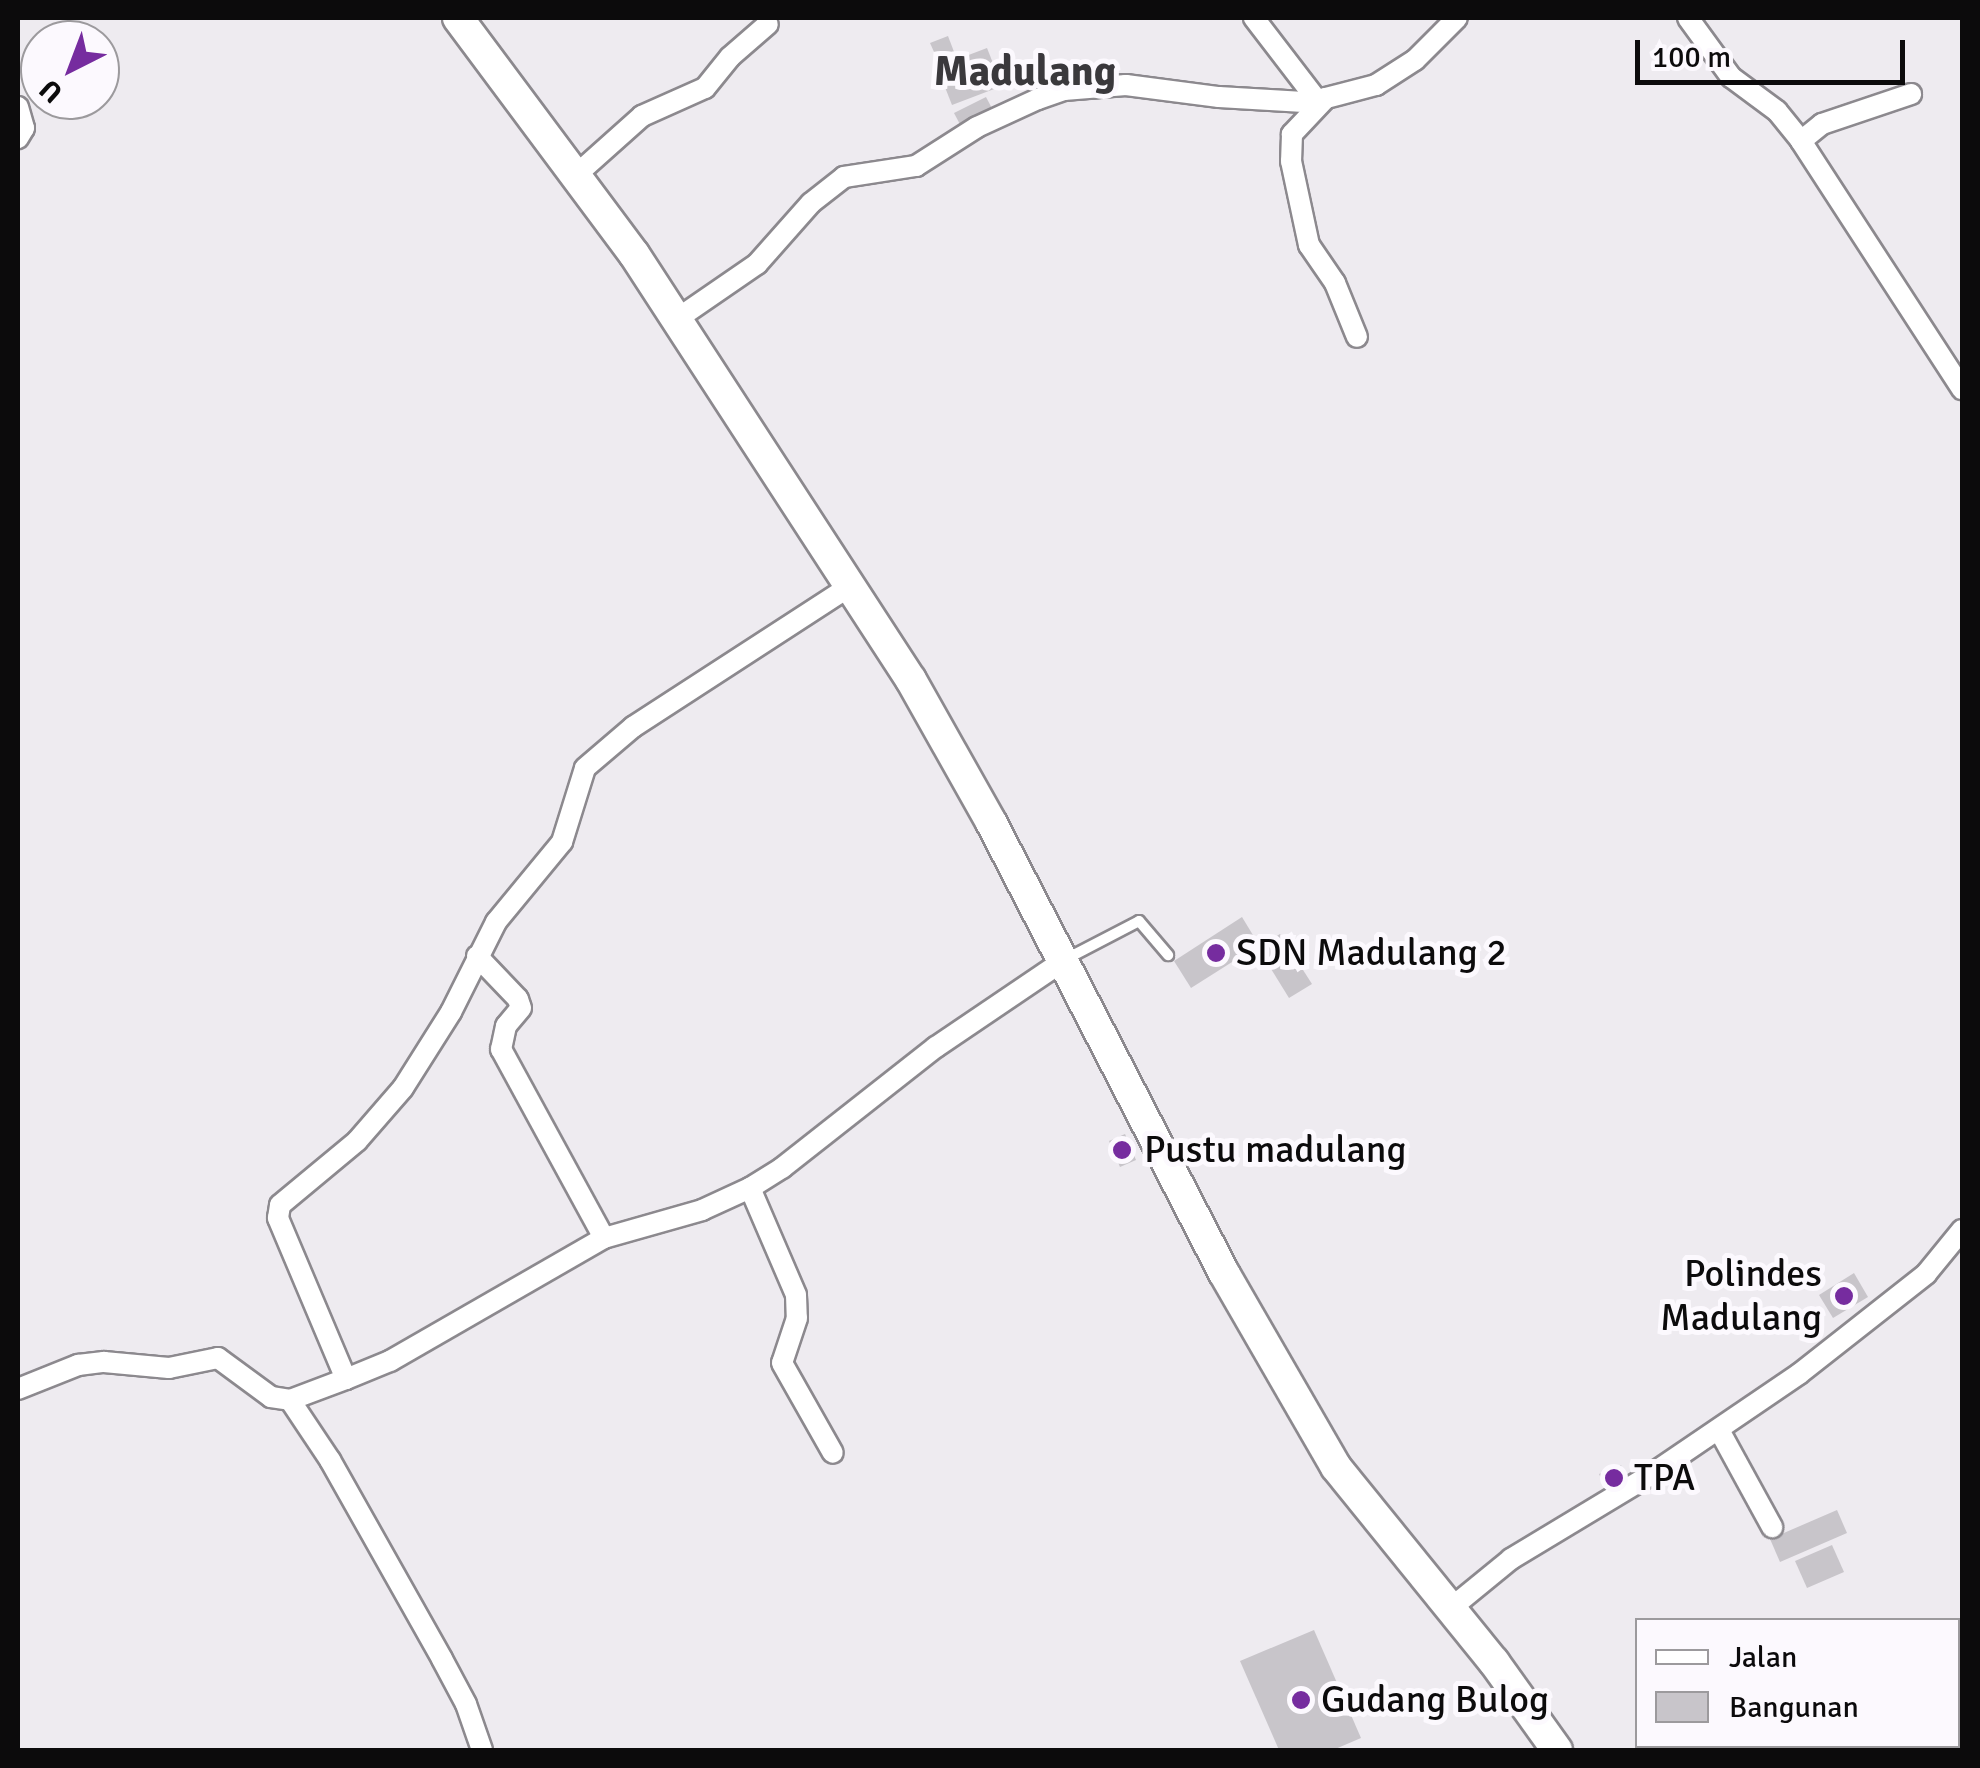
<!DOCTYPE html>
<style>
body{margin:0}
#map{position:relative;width:1980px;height:1768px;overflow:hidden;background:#eeebf0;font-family:Signika,sans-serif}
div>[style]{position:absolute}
.building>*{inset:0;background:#c8c5ca}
.roads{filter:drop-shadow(2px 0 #8c898e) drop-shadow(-2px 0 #8c898e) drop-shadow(0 2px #8c898e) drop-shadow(0 -2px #8c898e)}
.lane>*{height:10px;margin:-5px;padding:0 5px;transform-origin:5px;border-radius:5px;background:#fff}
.street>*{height:20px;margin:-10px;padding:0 10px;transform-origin:10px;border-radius:10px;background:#fff}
.primary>*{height:30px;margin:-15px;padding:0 15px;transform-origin:15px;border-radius:15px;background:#fff}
.dots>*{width:28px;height:28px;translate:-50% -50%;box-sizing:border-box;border:5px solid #fcf9fe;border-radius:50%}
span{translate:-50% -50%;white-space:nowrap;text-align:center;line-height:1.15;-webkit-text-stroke:10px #fcf9fe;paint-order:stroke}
.poi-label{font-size:38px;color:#0c0b0c}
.left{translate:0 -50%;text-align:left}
.right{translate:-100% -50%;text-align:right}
.quarter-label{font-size:42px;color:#3a383c;font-weight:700}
.frame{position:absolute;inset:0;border:20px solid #0c0b0c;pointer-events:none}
.legend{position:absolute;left:1635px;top:1618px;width:325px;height:130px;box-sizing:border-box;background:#fcf9fe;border:2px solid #9c9a9d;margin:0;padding:12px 18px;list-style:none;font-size:30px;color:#0c0b0c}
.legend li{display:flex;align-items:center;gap:20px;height:50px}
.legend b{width:50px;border:2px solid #9c9a9d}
.north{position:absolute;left:20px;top:20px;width:100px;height:100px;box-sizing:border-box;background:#fcf9fe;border:2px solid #9c9a9d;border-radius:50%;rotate:222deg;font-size:28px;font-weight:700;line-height:40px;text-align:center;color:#0c0b0c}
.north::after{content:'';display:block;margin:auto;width:35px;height:45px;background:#762c9f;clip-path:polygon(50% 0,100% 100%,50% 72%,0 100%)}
.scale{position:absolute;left:1635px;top:40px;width:270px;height:45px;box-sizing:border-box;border:5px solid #0c0b0c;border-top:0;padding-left:12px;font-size:30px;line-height:35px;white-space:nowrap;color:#0c0b0c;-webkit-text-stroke:8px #fcf9fe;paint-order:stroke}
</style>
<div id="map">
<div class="building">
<div style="clip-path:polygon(948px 36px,956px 57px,939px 63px,930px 43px)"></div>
<div style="clip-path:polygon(987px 48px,1002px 86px,952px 105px,937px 67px)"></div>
<div style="clip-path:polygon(986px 97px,996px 116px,964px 132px,954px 113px)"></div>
<div style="clip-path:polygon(1242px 917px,1259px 945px,1191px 988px,1174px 961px)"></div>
<div style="clip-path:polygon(1280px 934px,1312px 984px,1289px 998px,1258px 948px)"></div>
<div style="clip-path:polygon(1125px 1134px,1136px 1160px,1120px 1167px,1109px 1141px)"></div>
<div style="clip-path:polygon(1854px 1273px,1868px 1297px,1833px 1318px,1819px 1295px)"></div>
<div style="clip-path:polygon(1621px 1465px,1628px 1482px,1607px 1491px,1599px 1474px)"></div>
<div style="clip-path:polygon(1837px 1510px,1847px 1533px,1780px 1562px,1770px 1539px)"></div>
<div style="clip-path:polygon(1832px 1545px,1844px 1572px,1807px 1588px,1795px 1561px)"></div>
<div style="clip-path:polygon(1314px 1630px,1361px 1738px,1333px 1750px,1279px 1750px,1240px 1661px)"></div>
</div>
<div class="roads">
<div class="lane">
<div style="left:1068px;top:958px;width:80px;rotate:-27.5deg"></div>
<div style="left:1139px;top:921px;width:45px;rotate:49.5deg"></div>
</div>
<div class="street">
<div style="left:1254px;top:18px;width:103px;rotate:52.5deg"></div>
<div style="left:1688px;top:18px;width:73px;rotate:53.9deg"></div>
<div style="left:1731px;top:77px;width:57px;rotate:36.5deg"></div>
<div style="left:1777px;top:111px;width:38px;rotate:51deg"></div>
<div style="left:1801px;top:141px;width:296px;rotate:57deg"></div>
<div style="left:1326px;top:98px;width:50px;rotate:133.4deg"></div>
<div style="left:1292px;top:134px;width:27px;rotate:92deg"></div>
<div style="left:1291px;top:161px;width:86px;rotate:77.9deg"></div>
<div style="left:1309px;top:245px;width:46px;rotate:55.6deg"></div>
<div style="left:1335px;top:283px;width:58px;rotate:67.8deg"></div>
<div style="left:18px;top:107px;width:22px;rotate:74deg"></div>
<div style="left:24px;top:128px;width:12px;rotate:121deg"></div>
<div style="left:1801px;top:141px;width:27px;rotate:-39deg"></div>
<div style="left:1822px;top:124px;width:94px;rotate:-18.6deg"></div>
<div style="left:576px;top:175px;width:89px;rotate:-41.8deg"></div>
<div style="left:642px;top:116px;width:69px;rotate:-24deg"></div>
<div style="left:705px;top:88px;width:40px;rotate:-51deg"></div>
<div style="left:730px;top:57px;width:50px;rotate:-41deg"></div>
<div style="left:677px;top:319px;width:97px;rotate:-34.5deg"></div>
<div style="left:757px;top:264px;width:81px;rotate:-48.5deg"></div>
<div style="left:811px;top:203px;width:42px;rotate:-38.2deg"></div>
<div style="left:844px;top:177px;width:73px;rotate:-8.7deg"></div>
<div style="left:916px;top:166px;width:72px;rotate:-32.6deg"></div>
<div style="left:977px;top:127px;width:67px;rotate:-24.7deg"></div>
<div style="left:1038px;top:99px;width:28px;rotate:-19deg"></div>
<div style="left:1064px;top:90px;width:62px;rotate:-4.6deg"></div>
<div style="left:1126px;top:85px;width:94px;rotate:7.4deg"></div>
<div style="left:1219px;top:97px;width:85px;rotate:3.4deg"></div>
<div style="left:1304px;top:102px;width:22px;rotate:-10deg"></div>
<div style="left:1326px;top:98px;width:52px;rotate:-14.6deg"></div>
<div style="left:1376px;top:85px;width:46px;rotate:-32.7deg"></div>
<div style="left:1415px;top:60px;width:59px;rotate:-45deg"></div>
<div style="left:477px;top:956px;width:59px;rotate:46.4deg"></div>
<div style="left:518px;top:999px;width:9px;rotate:72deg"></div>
<div style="left:521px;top:1008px;width:23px;rotate:130deg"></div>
<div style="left:506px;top:1026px;width:24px;rotate:102deg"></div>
<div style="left:501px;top:1049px;width:215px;rotate:61.4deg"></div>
<div style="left:750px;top:1188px;width:116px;rotate:66.7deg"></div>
<div style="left:796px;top:1295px;width:23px;rotate:88deg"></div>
<div style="left:797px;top:1318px;width:47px;rotate:108.4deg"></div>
<div style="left:782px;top:1363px;width:103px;rotate:60.5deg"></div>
<div style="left:346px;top:1379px;width:175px;rotate:-112.9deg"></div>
<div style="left:278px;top:1218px;width:13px;rotate:-81deg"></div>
<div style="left:280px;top:1205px;width:100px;rotate:-39.7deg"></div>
<div style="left:357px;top:1141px;width:70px;rotate:-49deg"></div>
<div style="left:403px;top:1088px;width:90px;rotate:-57.7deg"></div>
<div style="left:451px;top:1012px;width:101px;rotate:-63.4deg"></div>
<div style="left:496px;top:922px;width:104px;rotate:-50.5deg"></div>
<div style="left:562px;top:842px;width:77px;rotate:-72.7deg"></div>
<div style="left:585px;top:768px;width:63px;rotate:-40.5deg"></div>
<div style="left:633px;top:727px;width:262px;rotate:-33deg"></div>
<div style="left:18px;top:1389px;width:65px;rotate:-21.8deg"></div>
<div style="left:78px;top:1365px;width:26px;rotate:-7deg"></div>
<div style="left:104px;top:1362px;width:65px;rotate:5.3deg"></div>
<div style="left:169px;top:1368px;width:50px;rotate:-11.5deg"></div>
<div style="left:218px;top:1358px;width:66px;rotate:36.3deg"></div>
<div style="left:271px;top:1397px;width:19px;rotate:9deg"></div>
<div style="left:290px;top:1400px;width:60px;rotate:-20.6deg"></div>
<div style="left:346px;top:1379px;width:48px;rotate:-22.2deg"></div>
<div style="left:390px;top:1361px;width:247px;rotate:-29.9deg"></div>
<div style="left:604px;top:1238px;width:102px;rotate:-15.9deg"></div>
<div style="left:702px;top:1210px;width:53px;rotate:-24.6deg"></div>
<div style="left:750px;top:1188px;width:38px;rotate:-32deg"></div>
<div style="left:782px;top:1168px;width:196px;rotate:-38.2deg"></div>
<div style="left:936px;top:1047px;width:153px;rotate:-34.1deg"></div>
<div style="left:290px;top:1400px;width:72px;rotate:56.3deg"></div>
<div style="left:330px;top:1460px;width:228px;rotate:60.6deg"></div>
<div style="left:442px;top:1659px;width:51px;rotate:61.9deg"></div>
<div style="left:466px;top:1704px;width:49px;rotate:70.8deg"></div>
<div style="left:1719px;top:1430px;width:111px;rotate:61.3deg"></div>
<div style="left:1450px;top:1609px;width:79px;rotate:-39.3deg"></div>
<div style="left:1511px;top:1559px;width:165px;rotate:-31.1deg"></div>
<div style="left:1652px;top:1474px;width:178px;rotate:-34.2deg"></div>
<div style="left:1799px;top:1374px;width:162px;rotate:-38.2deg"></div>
<div style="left:1926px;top:1274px;width:57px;rotate:-50.7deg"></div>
</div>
<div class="primary">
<div style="left:458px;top:18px;width:294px;rotate:53.3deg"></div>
<div style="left:634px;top:254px;width:508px;rotate:56.97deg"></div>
<div style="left:911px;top:680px;width:163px;rotate:60.6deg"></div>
<div style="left:991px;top:822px;width:508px;rotate:62.68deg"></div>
<div style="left:1224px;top:1273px;width:224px;rotate:60deg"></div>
<div style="left:1336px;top:1467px;width:251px;rotate:51deg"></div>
<div style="left:1494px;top:1662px;width:108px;rotate:54.4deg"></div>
</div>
</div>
<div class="dots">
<div style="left:1216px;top:953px;background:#762c9f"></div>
<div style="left:1122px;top:1150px;background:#762c9f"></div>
<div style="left:1844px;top:1296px;background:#762c9f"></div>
<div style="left:1614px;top:1478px;background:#762c9f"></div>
<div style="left:1301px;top:1700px;background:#762c9f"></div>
</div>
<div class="poi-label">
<span class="left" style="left:1236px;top:953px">SDN Madulang 2</span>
<span class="left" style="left:1144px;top:1150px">Pustu madulang</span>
<span class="right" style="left:1822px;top:1296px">Polindes<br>Madulang</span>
<span class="left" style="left:1634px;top:1478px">TPA</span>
<span class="left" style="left:1321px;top:1700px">Gudang Bulog</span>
</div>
<div class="quarter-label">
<span style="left:1025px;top:72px">Madulang</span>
</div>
<div class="frame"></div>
<ul class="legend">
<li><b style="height:12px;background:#fff"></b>Jalan</li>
<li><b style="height:28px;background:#c8c5ca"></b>Bangunan</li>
</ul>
<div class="north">U</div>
<div class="scale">100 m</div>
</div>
